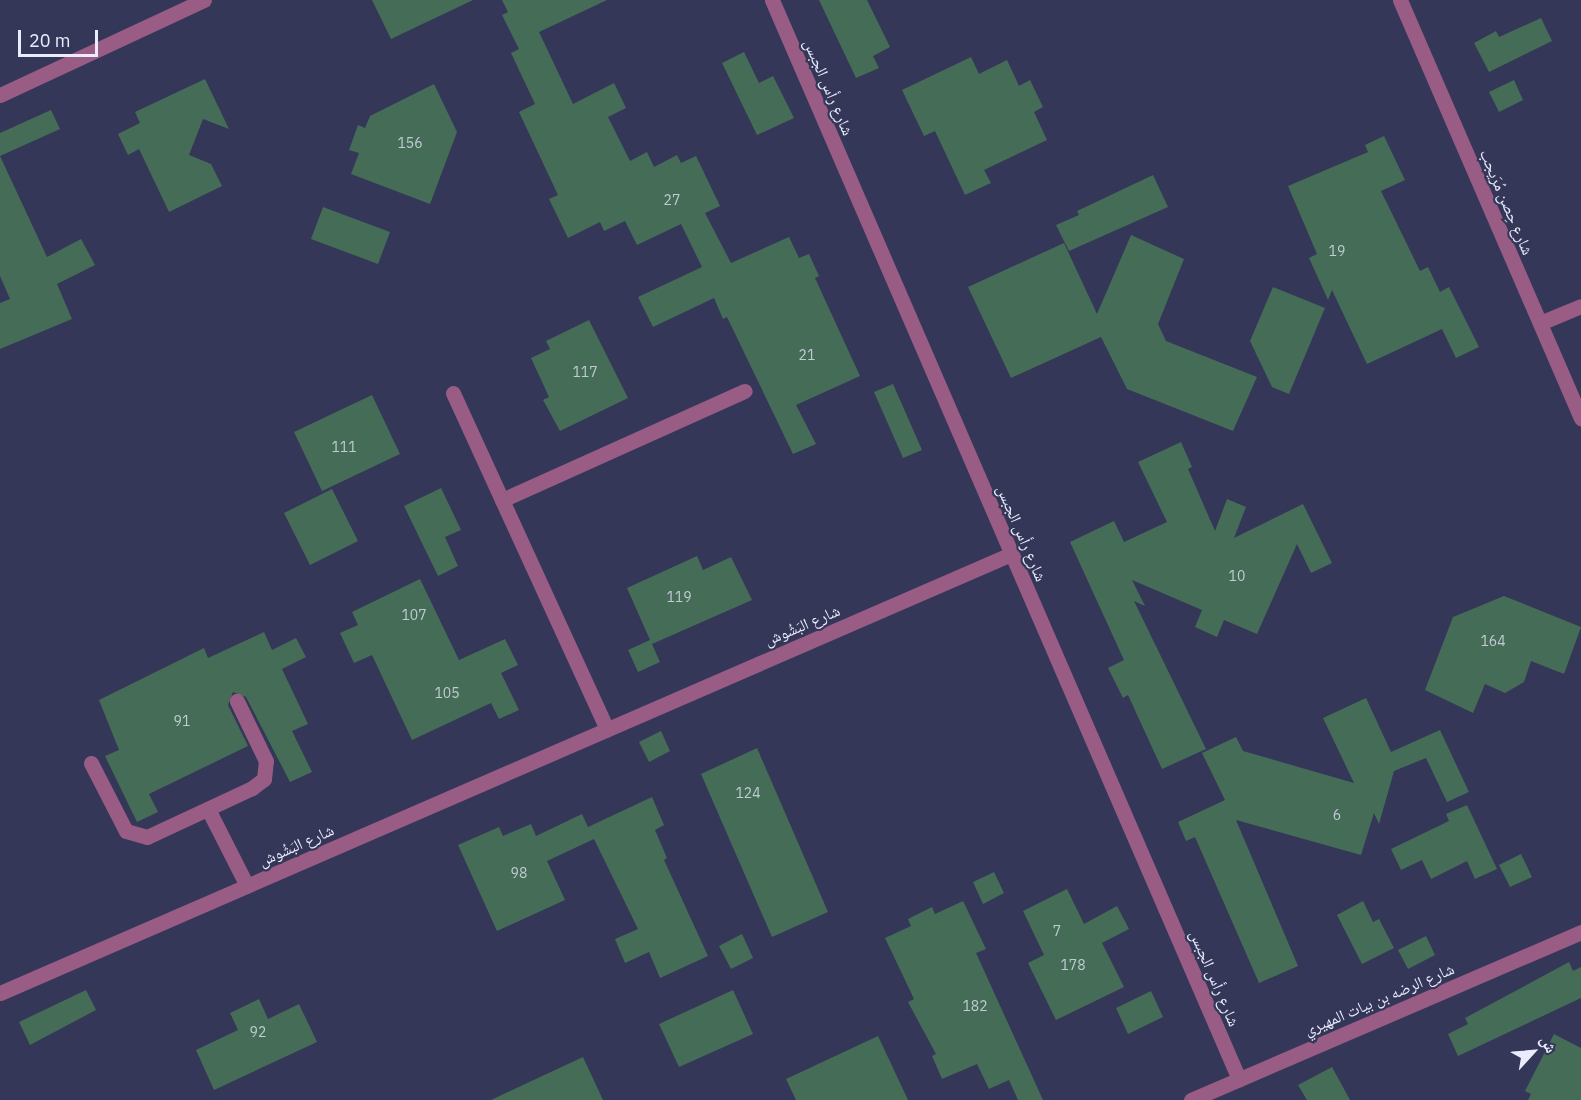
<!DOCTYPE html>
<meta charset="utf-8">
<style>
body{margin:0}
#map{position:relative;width:1581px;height:1100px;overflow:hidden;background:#353758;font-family:"IBM Plex Sans","Noto Naskh Arabic",sans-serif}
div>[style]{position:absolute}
.building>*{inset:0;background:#446c57}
.lane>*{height:15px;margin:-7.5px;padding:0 7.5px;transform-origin:7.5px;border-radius:7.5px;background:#995c85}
.street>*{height:15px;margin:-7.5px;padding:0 7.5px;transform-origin:7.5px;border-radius:7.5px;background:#995c85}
span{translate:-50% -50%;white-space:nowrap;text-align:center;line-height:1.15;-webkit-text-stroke:4.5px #353758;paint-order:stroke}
.number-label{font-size:14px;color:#c0ccd4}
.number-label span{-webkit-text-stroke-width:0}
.street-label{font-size:16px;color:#eaecfd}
.north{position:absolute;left:1503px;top:1022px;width:60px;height:60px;-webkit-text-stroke:4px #353758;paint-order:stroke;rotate:64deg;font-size:16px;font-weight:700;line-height:24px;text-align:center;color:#eaecfd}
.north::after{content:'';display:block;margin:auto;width:21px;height:27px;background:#eaecfd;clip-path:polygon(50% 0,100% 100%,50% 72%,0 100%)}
.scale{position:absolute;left:18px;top:30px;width:80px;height:27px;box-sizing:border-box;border:3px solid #eaecfd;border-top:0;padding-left:8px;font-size:18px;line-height:21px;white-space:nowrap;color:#eaecfd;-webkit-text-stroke:4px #353758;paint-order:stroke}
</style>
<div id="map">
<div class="building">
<div style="clip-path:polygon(372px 0,473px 0,391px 39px)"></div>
<div style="clip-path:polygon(502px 0,607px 0,539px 32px,573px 104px,614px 83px,626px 108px,608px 117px,630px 161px,647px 152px,654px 167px,677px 155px,681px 163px,696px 156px,720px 206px,705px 213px,731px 263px,789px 237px,799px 258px,809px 254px,819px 276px,815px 278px,860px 376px,796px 405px,816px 444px,793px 454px,727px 317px,723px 319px,714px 298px,653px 327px,638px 297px,702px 267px,681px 224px,637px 245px,625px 221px,604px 231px,600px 222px,568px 238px,549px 199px,558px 195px,519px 112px,535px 104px,511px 53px,519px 49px,502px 15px,508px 12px)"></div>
<div style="clip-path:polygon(819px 0,867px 0,890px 47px,873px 56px,879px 68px,856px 78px)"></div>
<div style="clip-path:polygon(1541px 18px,1552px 41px,1489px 72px,1474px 43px,1496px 31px,1499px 37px)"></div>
<div style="clip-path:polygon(744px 52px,759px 83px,773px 76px,794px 118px,757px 135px,722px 63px)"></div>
<div style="clip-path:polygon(971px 57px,979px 74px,1007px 60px,1019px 86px,1030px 80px,1043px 107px,1034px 112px,1047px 140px,984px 170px,991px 183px,965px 195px,935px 131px,924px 136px,902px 90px)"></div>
<div style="clip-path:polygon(205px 79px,229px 129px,203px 119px,189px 155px,211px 164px,222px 186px,169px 212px,139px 149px,128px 155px,118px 134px,140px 123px,135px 112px)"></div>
<div style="clip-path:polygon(1514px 80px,1523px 100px,1499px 112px,1489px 92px)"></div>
<div style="clip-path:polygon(434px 84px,457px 132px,430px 204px,351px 174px,359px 153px,349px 150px,358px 125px,365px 128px,370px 116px)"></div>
<div style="clip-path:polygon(51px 110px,60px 129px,0 156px,47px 257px,81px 239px,95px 265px,57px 284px,72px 319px,0 349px,0 303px,10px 299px,0 276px,0 133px)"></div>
<div style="clip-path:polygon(1384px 136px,1405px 180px,1381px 191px,1420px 271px,1428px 267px,1440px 292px,1449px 287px,1479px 347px,1456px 358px,1442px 329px,1367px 364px,1332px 290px,1328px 300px,1309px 258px,1317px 254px,1288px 186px,1368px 152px,1365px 145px)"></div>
<div style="clip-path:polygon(1153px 175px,1168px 207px,1069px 251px,1056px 225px,1079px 215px,1077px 211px)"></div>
<div style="clip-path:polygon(323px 207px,390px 232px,378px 264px,311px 239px)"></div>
<div style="clip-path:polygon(1131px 235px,1184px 259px,1158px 324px,1166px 341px,1257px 377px,1233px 431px,1127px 389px,1101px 337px,1011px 378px,968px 287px,1064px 243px,1097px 314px)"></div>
<div style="clip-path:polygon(1273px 287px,1325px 308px,1289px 394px,1272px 387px,1250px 341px)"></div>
<div style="clip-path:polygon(589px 320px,628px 398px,560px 431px,543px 400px,549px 397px,531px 358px,550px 349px,546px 341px)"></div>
<div style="clip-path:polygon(893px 384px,922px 450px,903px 458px,874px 392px)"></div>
<div style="clip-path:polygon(372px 395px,400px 454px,322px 491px,294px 432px)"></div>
<div style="clip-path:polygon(1181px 442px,1192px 467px,1188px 469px,1215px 531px,1227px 499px,1246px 507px,1234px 538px,1303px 504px,1332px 563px,1311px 573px,1297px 544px,1257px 634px,1224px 620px,1217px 637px,1195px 627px,1202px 610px,1132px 580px,1145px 606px,1134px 601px,1206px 749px,1162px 769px,1128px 695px,1123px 698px,1108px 668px,1124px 660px,1070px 542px,1114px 521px,1124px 542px,1167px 522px,1138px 462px)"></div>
<div style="clip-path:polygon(441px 488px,461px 530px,445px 537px,458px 566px,438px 576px,404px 506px)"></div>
<div style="clip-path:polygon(332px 489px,358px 541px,310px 565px,284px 513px)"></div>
<div style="clip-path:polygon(697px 556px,703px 570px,731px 557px,752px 600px,652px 644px,660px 662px,638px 672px,628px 650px,650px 640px,627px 588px)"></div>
<div style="clip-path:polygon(420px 579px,459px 660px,505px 639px,518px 665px,501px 673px,519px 710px,499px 719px,491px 703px,412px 740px,372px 655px,354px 663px,340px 633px,358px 625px,352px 612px)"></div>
<div style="clip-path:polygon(1504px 596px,1581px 627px,1564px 674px,1531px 661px,1524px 682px,1505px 693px,1485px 684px,1473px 713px,1425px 690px,1453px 617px)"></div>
<div style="clip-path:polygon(264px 632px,272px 650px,296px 638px,306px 657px,282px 669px,308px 724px,292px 731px,312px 772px,290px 782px,246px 697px,233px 692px,228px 705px,248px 746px,149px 794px,158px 812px,137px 822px,105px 756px,119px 750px,99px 700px,204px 648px,208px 658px)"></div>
<div style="clip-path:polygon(1366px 698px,1391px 752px,1440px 730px,1469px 792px,1447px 802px,1426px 758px,1394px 771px,1379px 824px,1374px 813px,1361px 855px,1236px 820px,1298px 966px,1259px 983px,1195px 837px,1186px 841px,1178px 822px,1225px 800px,1202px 753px,1236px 737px,1243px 751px,1354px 783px,1323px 718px)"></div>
<div style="clip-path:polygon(661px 731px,670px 751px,649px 762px,639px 742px)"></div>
<div style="clip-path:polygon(757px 748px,828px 912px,772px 937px,701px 774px)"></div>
<div style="clip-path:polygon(652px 797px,664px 825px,655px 830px,667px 858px,664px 860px,708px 956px,660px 978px,649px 952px,625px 963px,615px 939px,638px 929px,594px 839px,547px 861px,565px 900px,497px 931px,458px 845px,499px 827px,503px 836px,531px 824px,536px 836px,582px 814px,588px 827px)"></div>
<div style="clip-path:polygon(1467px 805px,1497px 869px,1475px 879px,1467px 861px,1431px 879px,1422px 860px,1401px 870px,1391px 849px,1449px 821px,1446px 814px)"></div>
<div style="clip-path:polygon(1521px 854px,1532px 877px,1510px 887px,1499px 865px)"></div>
<div style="clip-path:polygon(994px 872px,1004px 893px,983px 904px,973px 882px)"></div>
<div style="clip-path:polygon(1067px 889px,1084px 924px,1117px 906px,1129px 929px,1102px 943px,1124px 987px,1056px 1020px,1028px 963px,1044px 955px,1023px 911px)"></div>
<div style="clip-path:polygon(963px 901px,986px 949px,976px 953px,1043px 1100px,1018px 1100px,1009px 1080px,989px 1089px,977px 1064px,942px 1079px,932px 1056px,936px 1054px,908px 1002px,914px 999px,885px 938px,911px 926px,908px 919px,932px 907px,935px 914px)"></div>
<div style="clip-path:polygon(1363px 901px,1373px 922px,1379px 919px,1394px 948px,1362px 964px,1337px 915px)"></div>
<div style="clip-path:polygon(742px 934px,753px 958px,731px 969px,719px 946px)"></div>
<div style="clip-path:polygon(1426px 936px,1435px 955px,1408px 969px,1398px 950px)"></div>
<div style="clip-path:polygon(1569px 962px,1573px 971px,1581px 967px,1581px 998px,1458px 1056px,1448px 1034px,1468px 1024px,1465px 1018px)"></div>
<div style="clip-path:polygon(86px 990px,96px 1010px,30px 1045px,19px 1022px)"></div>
<div style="clip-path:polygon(733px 990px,753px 1034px,679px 1067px,659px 1024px)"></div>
<div style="clip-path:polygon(1151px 991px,1163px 1017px,1128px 1034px,1116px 1008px)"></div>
<div style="clip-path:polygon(259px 999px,268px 1019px,299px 1004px,317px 1042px,214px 1090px,196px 1050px,238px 1030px,230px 1013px)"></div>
<div style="clip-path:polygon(1554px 1034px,1581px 1048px,1581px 1100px,1528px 1100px,1531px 1094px,1525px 1091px)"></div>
<div style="clip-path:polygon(878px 1036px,908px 1100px,796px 1100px,786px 1079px)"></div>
<div style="clip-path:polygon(583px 1057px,603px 1100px,491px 1100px)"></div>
<div style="clip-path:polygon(1332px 1067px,1350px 1100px,1307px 1100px,1298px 1085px)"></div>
</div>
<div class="lane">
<div style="left:453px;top:393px;width:370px;rotate:65.4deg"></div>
<div style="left:502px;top:500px;width:266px;rotate:-24.2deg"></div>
</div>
<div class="street">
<div style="left:772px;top:0;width:1176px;rotate:66.6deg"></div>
<div style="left:1400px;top:0;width:456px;rotate:66.6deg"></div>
<div style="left:0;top:95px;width:225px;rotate:-25deg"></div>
<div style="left:1540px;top:323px;width:44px;rotate:-22.5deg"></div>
<div style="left:91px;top:763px;width:76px;rotate:62.8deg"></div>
<div style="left:126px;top:831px;width:22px;rotate:16deg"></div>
<div style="left:147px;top:837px;width:116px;rotate:-25deg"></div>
<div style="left:252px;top:788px;width:15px;rotate:-37deg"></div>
<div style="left:264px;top:779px;width:18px;rotate:-84deg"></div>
<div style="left:266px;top:761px;width:67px;rotate:-115.8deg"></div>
<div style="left:208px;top:809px;width:86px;rotate:63.1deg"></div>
<div style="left:0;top:993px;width:1102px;rotate:-23.47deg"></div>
<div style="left:1191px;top:1100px;width:425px;rotate:-23.3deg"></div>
</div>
<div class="number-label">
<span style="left:410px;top:143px">156</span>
<span style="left:672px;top:200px">27</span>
<span style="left:1337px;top:251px">19</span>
<span style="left:807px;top:355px">21</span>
<span style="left:585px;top:372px">117</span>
<span style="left:344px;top:447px">111</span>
<span style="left:1237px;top:576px">10</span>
<span style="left:679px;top:597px">119</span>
<span style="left:414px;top:615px">107</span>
<span style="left:1493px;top:641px">164</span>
<span style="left:447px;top:693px">105</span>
<span style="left:182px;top:721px">91</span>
<span style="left:748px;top:793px">124</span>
<span style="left:1337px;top:815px">6</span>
<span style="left:519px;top:873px">98</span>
<span style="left:1057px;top:931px">7</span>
<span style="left:1073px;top:965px">178</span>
<span style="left:975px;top:1006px">182</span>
<span style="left:258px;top:1032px">92</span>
</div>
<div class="street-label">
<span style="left:829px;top:87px;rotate:67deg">شارع رأس الجبس</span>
<span style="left:1507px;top:202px;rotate:67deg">شارع حِصن مُرَيجب</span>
<span style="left:1022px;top:533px;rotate:67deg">شارع رأس الجبس</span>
<span style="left:802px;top:625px;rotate:-23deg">شارع البَشُوش</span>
<span style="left:296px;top:845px;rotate:-24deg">شارع البَشُوش</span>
<span style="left:1215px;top:978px;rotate:67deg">شارع رأس الجبس</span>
<span style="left:1379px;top:999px;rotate:-23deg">شارع الرضه بن بيات المهيري</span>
</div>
<div class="north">ش</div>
<div class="scale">20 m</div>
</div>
